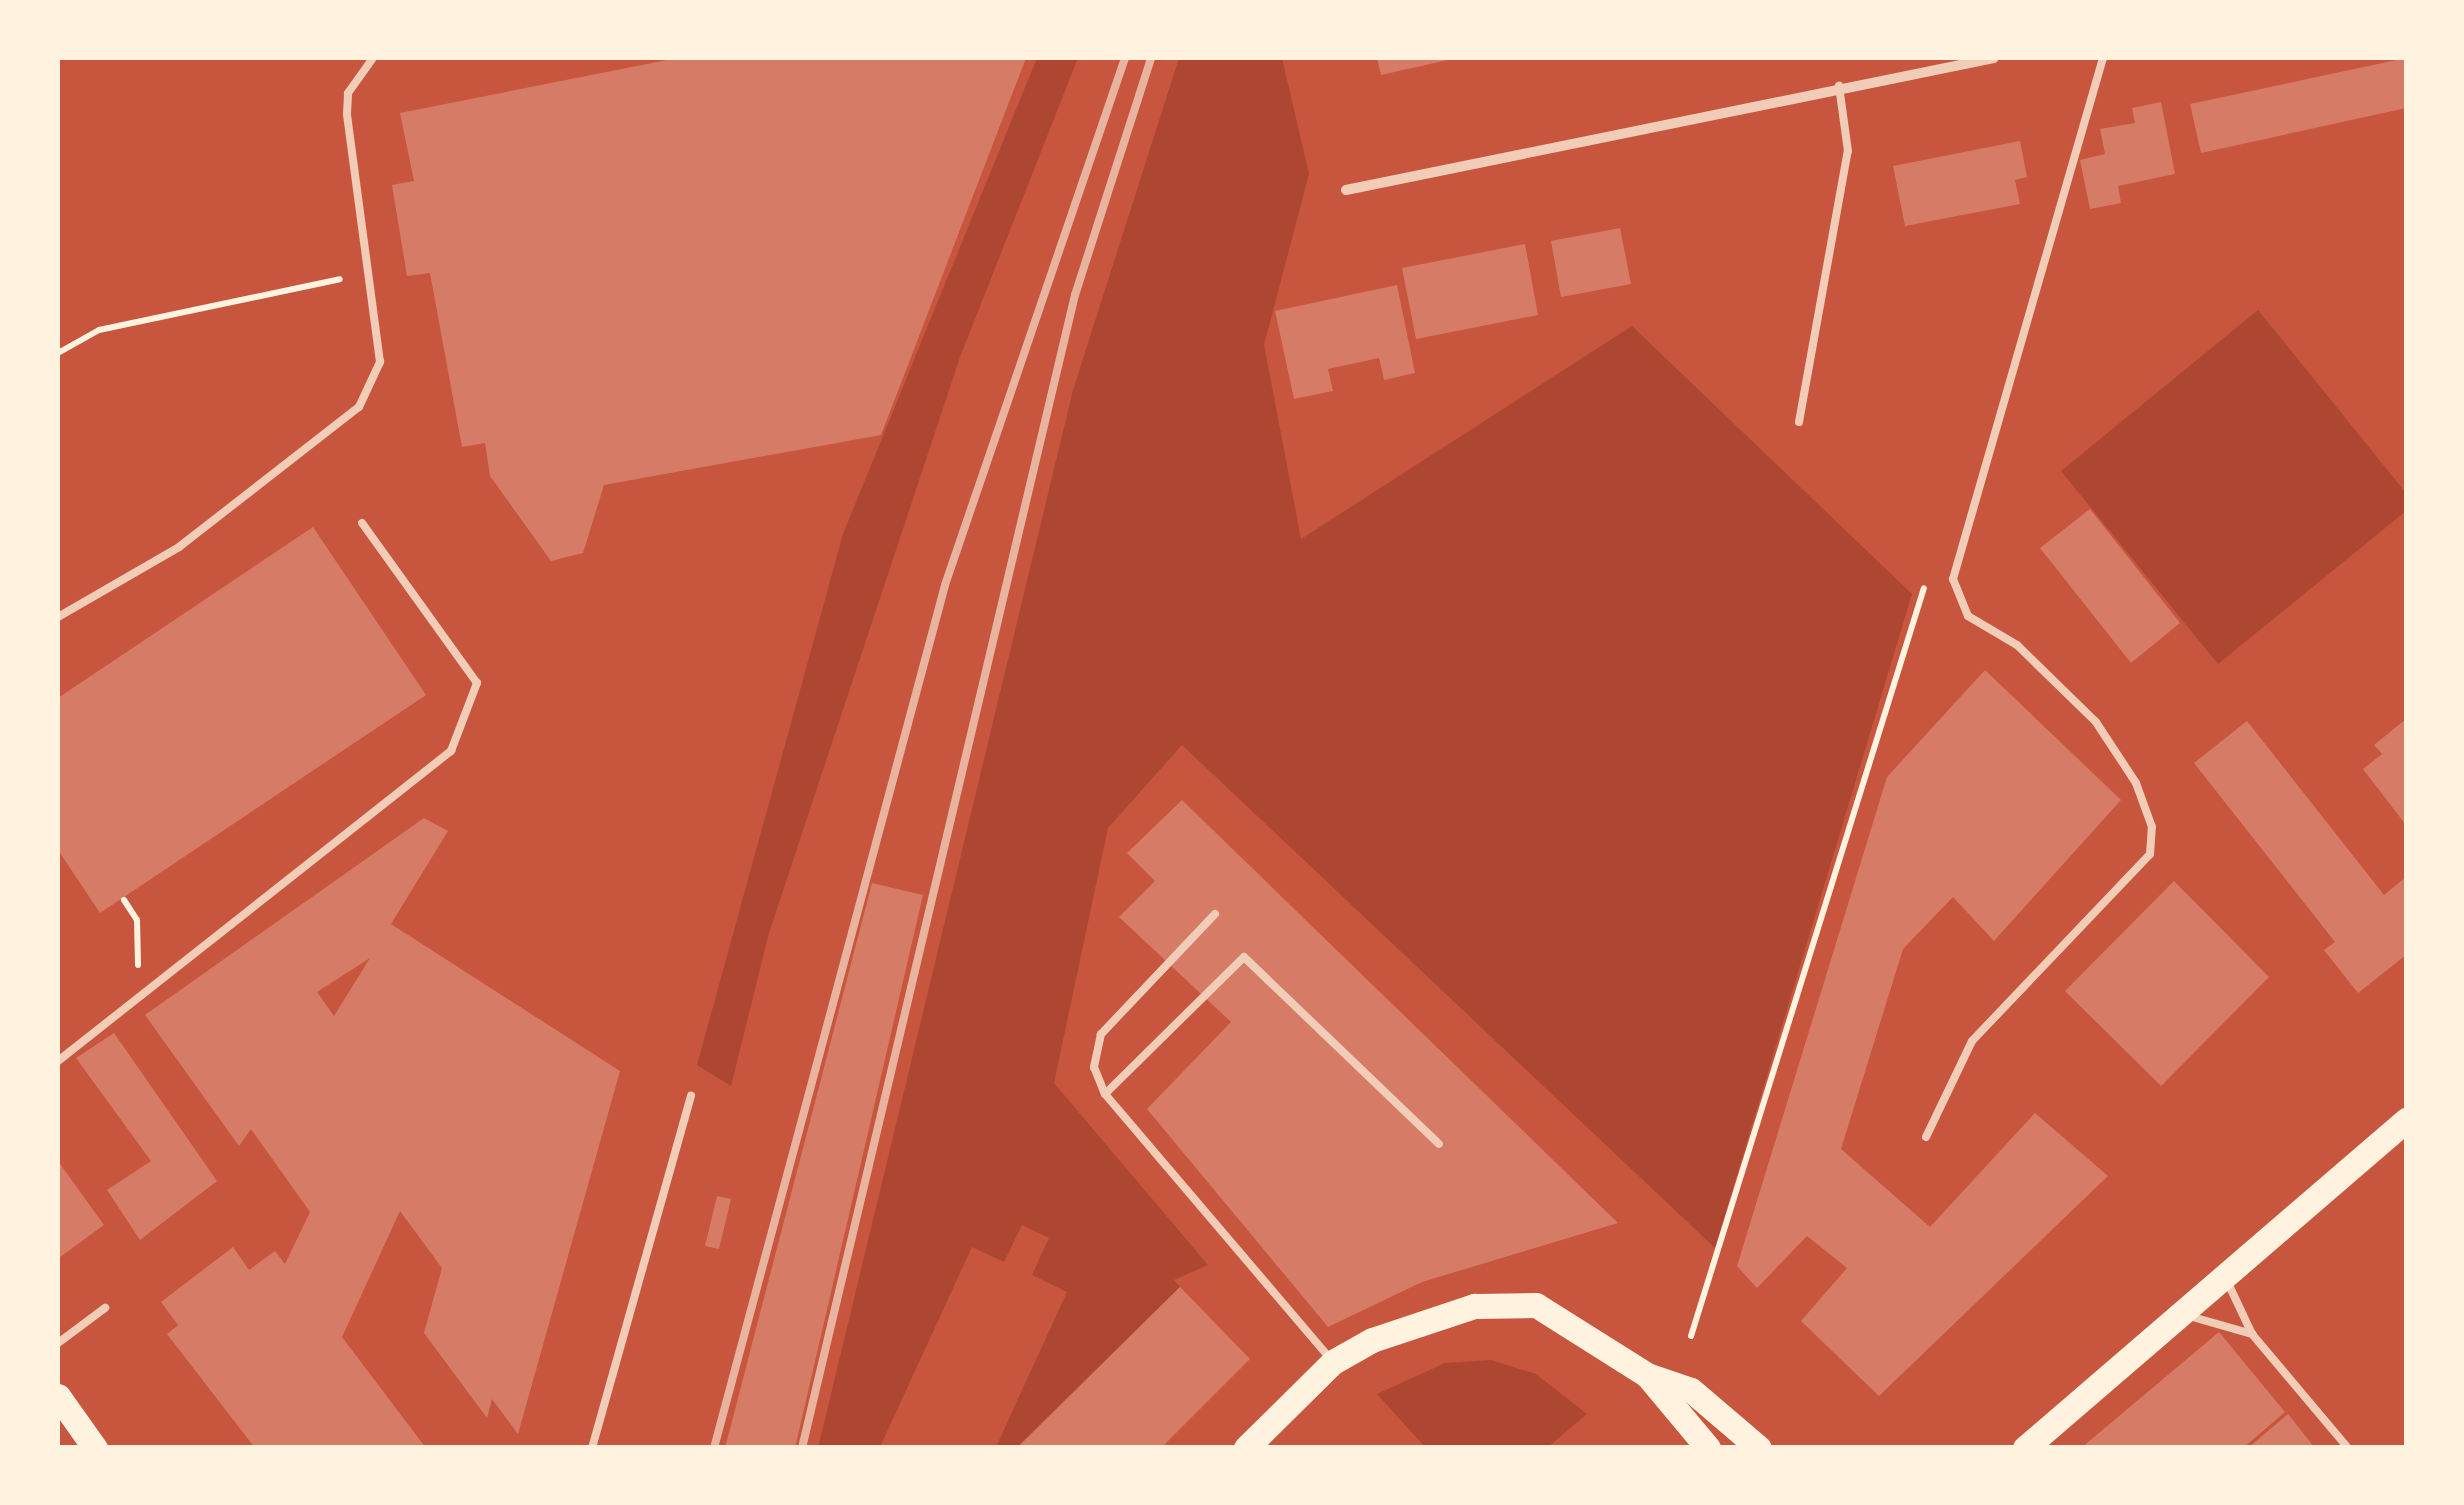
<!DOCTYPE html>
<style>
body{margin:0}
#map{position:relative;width:2464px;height:1505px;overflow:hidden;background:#c8553d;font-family:Manrope,sans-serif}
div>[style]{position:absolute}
.green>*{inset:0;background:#ae4732}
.building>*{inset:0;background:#d67c66}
.path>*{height:6px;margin:-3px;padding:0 3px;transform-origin:3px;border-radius:3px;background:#fff3e0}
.service>*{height:8px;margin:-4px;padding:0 4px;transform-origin:4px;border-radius:4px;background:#f1ccb7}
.minor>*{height:10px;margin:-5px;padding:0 5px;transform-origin:5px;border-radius:5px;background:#f1ccb7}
.primary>*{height:25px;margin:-12.5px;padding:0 12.5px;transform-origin:12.5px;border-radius:12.5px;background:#fff3e0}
.rail>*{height:8px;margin:-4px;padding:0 4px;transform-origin:4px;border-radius:4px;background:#e9b49f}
span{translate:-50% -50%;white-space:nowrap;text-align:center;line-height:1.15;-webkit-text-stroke:10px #fff3e0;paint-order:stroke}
.frame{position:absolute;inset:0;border:60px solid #fff3e0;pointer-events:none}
</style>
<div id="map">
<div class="green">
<div style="clip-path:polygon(1037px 58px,1078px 58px,960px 357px,769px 933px,731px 1086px,697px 1065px,843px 534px)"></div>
<div style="clip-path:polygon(1179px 58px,1282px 58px,1309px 174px,1264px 345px,1301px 539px,1632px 326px,1912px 594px,1715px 1248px,1182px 745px,1108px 828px,1054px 1083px,1208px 1265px,1174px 1280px,1180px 1287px,1017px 1447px,996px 1447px,1067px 1292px,1032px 1275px,1049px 1238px,1022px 1225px,1004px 1262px,972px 1247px,880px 1447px,818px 1448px,1073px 390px)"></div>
<div style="clip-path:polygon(2258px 310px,2406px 493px,2406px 511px,2218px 664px,2061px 471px)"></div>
<div style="clip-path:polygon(1491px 1360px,1536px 1374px,1587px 1414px,1548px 1447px,1425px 1447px,1377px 1394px,1445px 1363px)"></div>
</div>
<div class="building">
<div style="clip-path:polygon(677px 58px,1026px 58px,881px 435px,604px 485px,583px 553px,551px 561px,490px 476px,485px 443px,462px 447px,430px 273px,407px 276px,392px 185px,414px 181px,400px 113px)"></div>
<div style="clip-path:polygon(1377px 58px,1452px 58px,1452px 59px,1381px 75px)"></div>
<div style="clip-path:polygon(2406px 58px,2406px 108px,2201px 153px,2190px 104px)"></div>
<div style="clip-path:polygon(2161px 102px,2175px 174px,2118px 186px,2121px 203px,2090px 209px,2080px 160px,2105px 154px,2100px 129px,2135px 123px,2132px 108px)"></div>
<div style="clip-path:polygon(2020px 141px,2027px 177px,2015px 180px,2020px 204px,1905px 226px,1893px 166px)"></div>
<div style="clip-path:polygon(1620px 228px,1631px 284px,1561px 297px,1551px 241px)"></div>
<div style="clip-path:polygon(1525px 244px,1538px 315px,1416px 339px,1402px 268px)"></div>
<div style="clip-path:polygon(1397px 285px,1415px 373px,1384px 380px,1379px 358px,1328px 369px,1333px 391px,1294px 399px,1275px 311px)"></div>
<div style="clip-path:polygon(2090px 509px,2180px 623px,2131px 663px,2040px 548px)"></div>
<div style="clip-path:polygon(313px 527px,426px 695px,100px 913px,58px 850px,58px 698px)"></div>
<div style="clip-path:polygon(1985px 670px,2121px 800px,1994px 941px,1953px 897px,1903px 949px,1841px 1149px,1930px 1227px,2035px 1113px,2108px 1176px,1879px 1396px,1801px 1321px,1847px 1268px,1807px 1236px,1757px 1288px,1737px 1266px,1887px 777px)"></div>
<div style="clip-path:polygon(2406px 719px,2406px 825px,2363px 769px,2382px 754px,2374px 745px)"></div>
<div style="clip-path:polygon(2247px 721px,2384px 895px,2406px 877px,2406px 955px,2358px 993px,2324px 950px,2335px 942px,2194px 763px)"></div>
<div style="clip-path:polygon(1182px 800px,1618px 1223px,1422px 1282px,1328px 1327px,1147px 1109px,1231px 1022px,1119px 917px,1155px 881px,1127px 853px)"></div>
<div style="clip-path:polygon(evenodd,424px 818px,448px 831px,391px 924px,620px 1071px,518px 1434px,492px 1399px,487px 1418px,424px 1333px,442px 1268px,400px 1211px,342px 1337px,426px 1448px,255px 1448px,167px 1334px,178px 1325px,161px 1302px,233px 1247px,249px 1270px,275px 1251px,285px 1264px,310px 1212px,251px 1129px,239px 1146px,145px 1015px,424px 818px,370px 958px,334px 1016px,317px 992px,370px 958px)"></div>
<div style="clip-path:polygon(2174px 881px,2269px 977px,2161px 1086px,2065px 991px)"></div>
<div style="clip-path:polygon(872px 883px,923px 895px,795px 1448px,725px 1448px)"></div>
<div style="clip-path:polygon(114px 1033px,217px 1181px,140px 1240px,107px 1190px,151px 1161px,76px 1058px)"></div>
<div style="clip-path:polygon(58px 1161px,104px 1225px,60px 1257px,58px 1254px)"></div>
<div style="clip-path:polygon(717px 1196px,731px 1199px,719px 1249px,705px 1246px)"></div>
<div style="clip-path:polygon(1180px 1287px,1250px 1359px,1161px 1448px,1017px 1448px)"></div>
<div style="clip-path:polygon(2219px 1332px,2285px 1412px,2243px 1448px,2081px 1448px)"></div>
<div style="clip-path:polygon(2288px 1414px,2315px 1448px,2248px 1448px)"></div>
</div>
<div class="path">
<div style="left:58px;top:353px;width:47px;rotate:-29.3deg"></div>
<div style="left:99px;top:330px;width:246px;rotate:-11.9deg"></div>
<div style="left:124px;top:900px;width:24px;rotate:57deg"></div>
<div style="left:137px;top:920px;width:45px;rotate:88.7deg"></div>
<div style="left:1691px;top:1336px;width:783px;rotate:-72.7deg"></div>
</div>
<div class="service">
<div style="left:1799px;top:422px;width:275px;rotate:-79.8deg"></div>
<div style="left:1848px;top:151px;width:66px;rotate:-97.9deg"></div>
<div style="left:58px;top:617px;width:140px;rotate:-30deg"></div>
<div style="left:179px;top:547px;width:228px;rotate:-37.9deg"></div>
<div style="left:359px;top:407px;width:50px;rotate:-65deg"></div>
<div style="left:380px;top:362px;width:250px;rotate:-97.6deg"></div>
<div style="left:347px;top:114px;width:21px;rotate:-87deg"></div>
<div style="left:348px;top:93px;width:43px;rotate:-54.5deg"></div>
<div style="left:1215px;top:914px;width:166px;rotate:133.5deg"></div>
<div style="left:1101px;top:1034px;width:34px;rotate:102deg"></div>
<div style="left:1094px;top:1067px;width:29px;rotate:68deg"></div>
<div style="left:1105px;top:1094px;width:347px;rotate:49.6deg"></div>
<div style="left:58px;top:1061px;width:501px;rotate:-38.27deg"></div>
<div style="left:451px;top:751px;width:73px;rotate:-69.1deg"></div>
<div style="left:477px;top:683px;width:197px;rotate:-125.7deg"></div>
<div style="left:1105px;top:1094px;width:195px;rotate:-44.6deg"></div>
<div style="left:1244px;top:957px;width:270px;rotate:43.8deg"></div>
<div style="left:1926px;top:1137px;width:106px;rotate:-64.4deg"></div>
<div style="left:1972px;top:1041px;width:258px;rotate:-46.4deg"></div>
<div style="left:2150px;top:854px;width:27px;rotate:-86deg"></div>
<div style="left:2152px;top:827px;width:47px;rotate:-110deg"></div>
<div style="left:2136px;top:783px;width:73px;rotate:-123.3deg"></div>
<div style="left:2096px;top:722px;width:110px;rotate:-135.7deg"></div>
<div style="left:2017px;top:645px;width:57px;rotate:-149.4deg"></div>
<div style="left:1968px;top:616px;width:40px;rotate:-112deg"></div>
<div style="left:1953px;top:579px;width:542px;rotate:-73.94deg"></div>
<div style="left:2228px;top:1283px;width:56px;rotate:64.8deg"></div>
<div style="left:2252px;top:1334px;width:149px;rotate:49.9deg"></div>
<div style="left:2189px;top:1316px;width:66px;rotate:15.9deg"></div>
<div style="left:58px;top:1343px;width:59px;rotate:-36.7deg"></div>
<div style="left:592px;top:1448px;width:366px;rotate:-74.3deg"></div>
</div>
<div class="minor">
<div style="left:1346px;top:190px;width:661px;rotate:-11.51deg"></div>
</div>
<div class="primary">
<div style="left:1647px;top:1375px;width:46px;rotate:18.8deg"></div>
<div style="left:1691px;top:1390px;width:89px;rotate:40.5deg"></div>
<div style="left:58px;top:1396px;width:64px;rotate:54.6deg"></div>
<div style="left:1246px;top:1448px;width:122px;rotate:-44.7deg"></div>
<div style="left:1333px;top:1362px;width:45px;rotate:-29.4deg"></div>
<div style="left:1372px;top:1340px;width:108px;rotate:-18.4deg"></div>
<div style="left:1474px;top:1306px;width:62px;rotate:-0.9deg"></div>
<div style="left:1536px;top:1305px;width:131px;rotate:32.2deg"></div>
<div style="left:1647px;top:1375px;width:95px;rotate:50.1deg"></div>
<div style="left:2025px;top:1448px;width:503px;rotate:-40.72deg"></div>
</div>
<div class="rail">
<div style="left:714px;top:1448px;width:893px;rotate:-75.01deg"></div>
<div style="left:945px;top:585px;width:557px;rotate:-71.14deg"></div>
<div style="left:802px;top:1448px;width:1185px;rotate:-76.68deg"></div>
<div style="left:1075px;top:295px;width:249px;rotate:-72.2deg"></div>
</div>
<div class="frame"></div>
</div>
